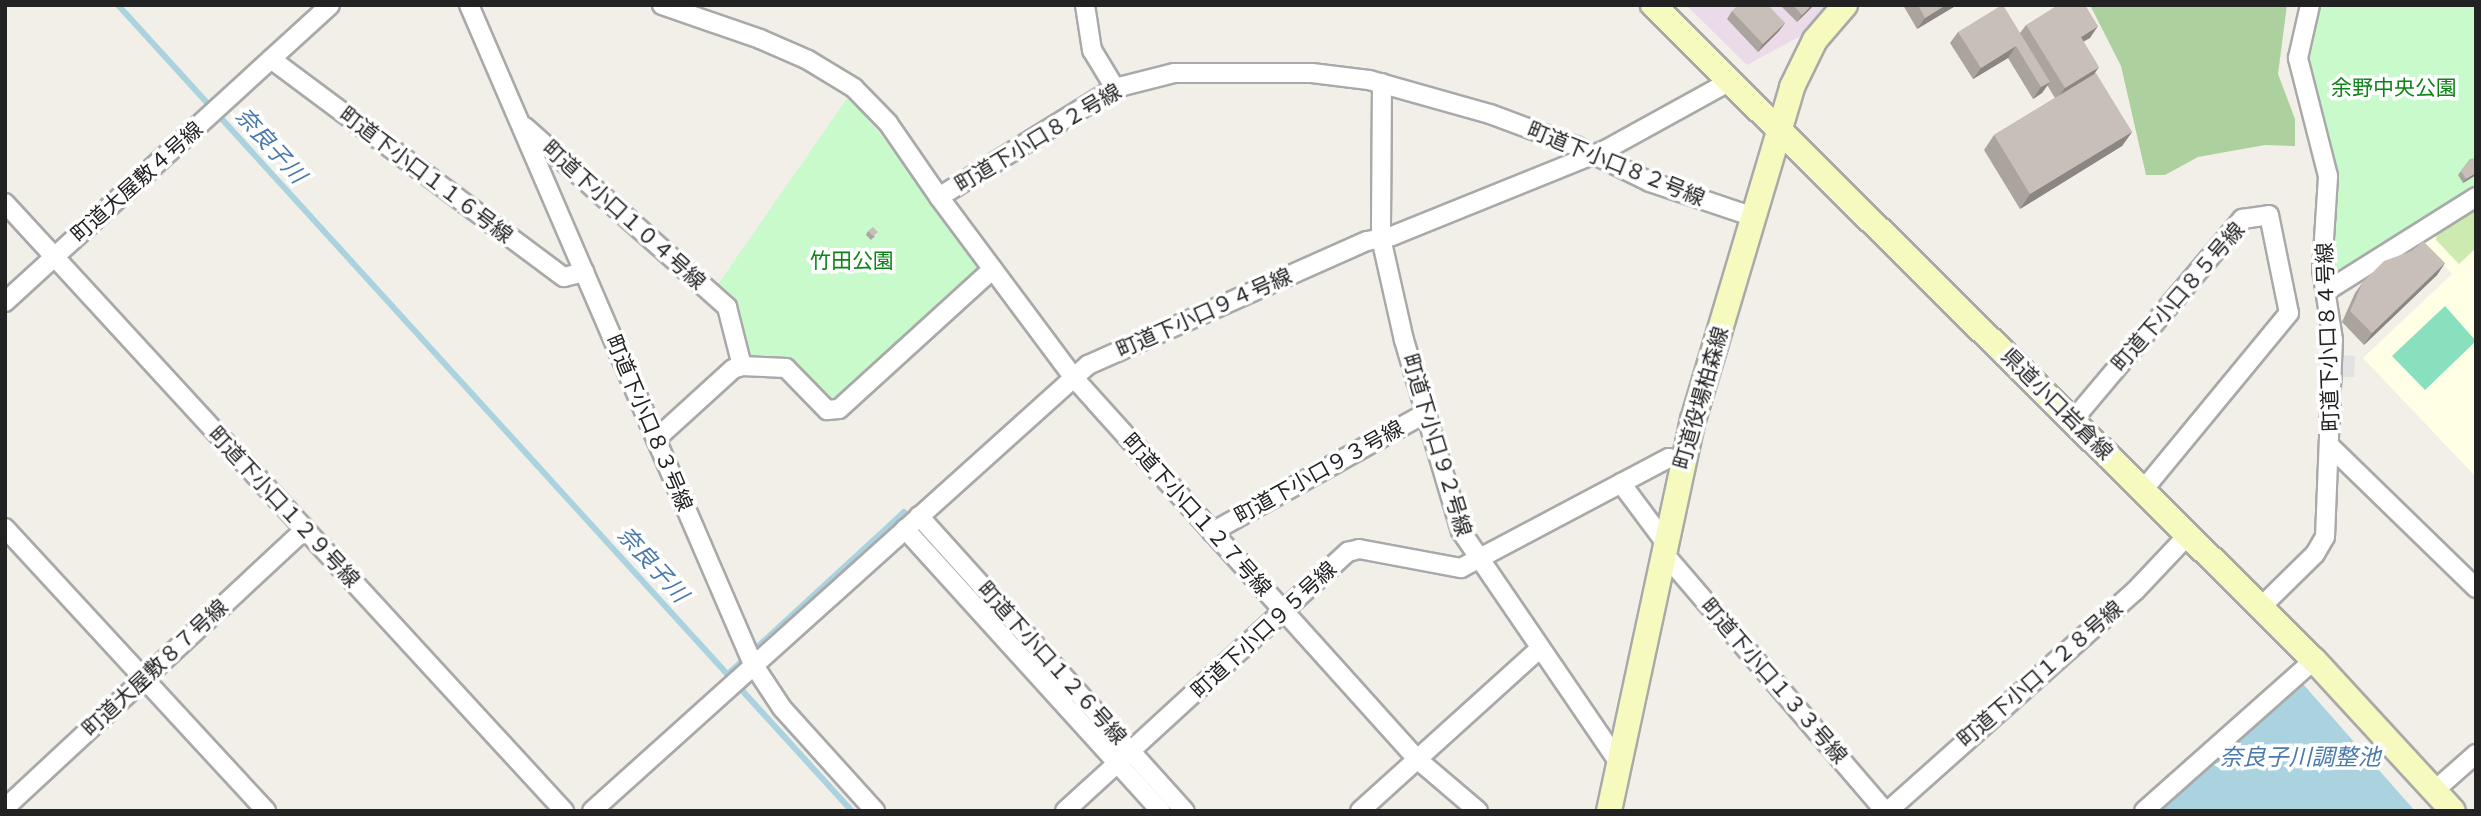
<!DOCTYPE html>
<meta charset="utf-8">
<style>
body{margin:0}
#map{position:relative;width:2481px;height:816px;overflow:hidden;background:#f2efe9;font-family:Roboto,"Noto Sans JP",sans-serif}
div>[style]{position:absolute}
.industrial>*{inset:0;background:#ebdbe8}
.education>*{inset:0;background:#ffffe5}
.grass>*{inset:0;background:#cdebb0}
.forest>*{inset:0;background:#add19e}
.park>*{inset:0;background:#c8facc}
.pitch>*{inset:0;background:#88e0be}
.parking>*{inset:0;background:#e2e2e2}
.water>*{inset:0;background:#aad3df}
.stream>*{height:6px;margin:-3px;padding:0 3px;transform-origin:3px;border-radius:3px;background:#aad3df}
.roads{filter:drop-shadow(2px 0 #a9a9a9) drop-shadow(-2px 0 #a9a9a9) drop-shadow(0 2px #a9a9a9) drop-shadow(0 -2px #a9a9a9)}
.street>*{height:18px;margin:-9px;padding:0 9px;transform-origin:9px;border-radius:9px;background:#fff}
.secondary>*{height:24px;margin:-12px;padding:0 12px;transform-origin:12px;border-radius:12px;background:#f7fabf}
.wall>*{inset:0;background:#aba49e}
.shaded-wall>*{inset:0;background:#8b8681}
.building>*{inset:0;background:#c7bfb8}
span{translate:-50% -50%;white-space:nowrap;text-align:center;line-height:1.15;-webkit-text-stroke:7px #fff;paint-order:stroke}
.park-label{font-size:21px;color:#0c8416}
.street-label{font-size:21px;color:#222}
.water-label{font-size:23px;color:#4a7aab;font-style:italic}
.frame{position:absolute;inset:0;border:7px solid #222;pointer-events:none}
</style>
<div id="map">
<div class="industrial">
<div style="clip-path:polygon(1686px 5px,1829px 5px,1801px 36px,1747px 65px)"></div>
</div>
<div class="education">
<div style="clip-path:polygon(2476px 208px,2476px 477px,2363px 358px,2452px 274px,2422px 242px)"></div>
</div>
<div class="grass">
<div style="clip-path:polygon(2476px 208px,2476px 248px,2459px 264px,2436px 240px,2437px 232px)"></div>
</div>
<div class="forest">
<div style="clip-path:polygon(2090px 5px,2287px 5px,2278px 74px,2295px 119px,2295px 146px,2265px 145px,2198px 157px,2165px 175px,2146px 175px,2121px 66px)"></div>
</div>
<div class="park">
<div style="clip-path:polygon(2315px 5px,2476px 5px,2476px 186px,2333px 275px,2326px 270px,2332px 177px,2301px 59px)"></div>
<div style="clip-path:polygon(848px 97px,883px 137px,978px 267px,977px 276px,835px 403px,826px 402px,789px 363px,755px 361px,744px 352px,714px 290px)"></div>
</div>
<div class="pitch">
<div style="clip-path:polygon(2445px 306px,2476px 341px,2425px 390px,2392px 356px)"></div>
</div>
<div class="parking">
<div style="clip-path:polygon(2338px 355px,2355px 356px,2354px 377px,2338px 377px)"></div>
</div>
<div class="water">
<div style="clip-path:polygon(2303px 684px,2415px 811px,2159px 811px)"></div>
</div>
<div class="stream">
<div style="left:118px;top:5px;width:1090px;rotate:47.68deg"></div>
<div style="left:728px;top:674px;width:239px;rotate:-42.6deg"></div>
<div style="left:904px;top:512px;width:110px;rotate:47.9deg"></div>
</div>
<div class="roads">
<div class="street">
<div style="left:469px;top:5px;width:718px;rotate:66.69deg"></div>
<div style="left:753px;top:664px;width:53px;rotate:56.6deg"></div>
<div style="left:782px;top:708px;width:139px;rotate:47.9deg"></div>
<div style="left:662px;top:5px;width:104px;rotate:19.1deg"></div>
<div style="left:760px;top:39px;width:52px;rotate:23.6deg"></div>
<div style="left:808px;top:60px;width:54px;rotate:31.3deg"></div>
<div style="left:854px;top:88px;width:49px;rotate:45.8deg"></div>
<div style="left:888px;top:123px;width:90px;rotate:55.4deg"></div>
<div style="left:939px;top:197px;width:207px;rotate:-31.8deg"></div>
<div style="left:1115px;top:88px;width:61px;rotate:-14.3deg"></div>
<div style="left:1174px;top:73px;width:138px"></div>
<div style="left:1312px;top:73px;width:57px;rotate:7deg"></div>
<div style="left:1369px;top:80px;width:126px;rotate:15.7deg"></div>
<div style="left:1490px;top:114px;width:92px;rotate:20.4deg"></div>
<div style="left:1576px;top:146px;width:82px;rotate:25.9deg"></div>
<div style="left:1650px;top:182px;width:110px;rotate:18.6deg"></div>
<div style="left:1085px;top:5px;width:46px;rotate:81.2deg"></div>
<div style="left:1092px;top:50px;width:44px;rotate:58.8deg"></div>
<div style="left:271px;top:59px;width:365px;rotate:36.7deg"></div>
<div style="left:564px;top:277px;width:21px;rotate:-14deg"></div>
<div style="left:1382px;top:83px;width:155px;rotate:90.4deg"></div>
<div style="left:1381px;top:238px;width:105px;rotate:77.3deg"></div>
<div style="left:1404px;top:340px;width:199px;rotate:73.4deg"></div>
<div style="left:1461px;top:531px;width:281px;rotate:55.7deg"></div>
<div style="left:525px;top:127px;width:271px;rotate:41.7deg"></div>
<div style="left:727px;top:307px;width:61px;rotate:75.7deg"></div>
<div style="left:939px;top:197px;width:226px;rotate:53.3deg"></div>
<div style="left:1074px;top:378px;width:513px;rotate:48deg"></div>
<div style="left:1417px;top:759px;width:80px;rotate:40.4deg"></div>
<div style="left:5px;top:203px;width:826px;rotate:47.4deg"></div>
<div style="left:2328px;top:290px;width:175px;rotate:-32.1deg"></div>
<div style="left:5px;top:302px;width:440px;rotate:-42.4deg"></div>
<div style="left:2073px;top:420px;width:263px;rotate:-49.9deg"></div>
<div style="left:2242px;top:219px;width:27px;rotate:-8deg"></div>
<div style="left:2269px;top:215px;width:100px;rotate:78.5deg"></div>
<div style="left:2289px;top:313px;width:229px;rotate:129.5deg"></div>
<div style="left:656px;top:439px;width:104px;rotate:-42.3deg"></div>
<div style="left:733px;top:369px;width:9px;rotate:-18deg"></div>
<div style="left:742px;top:366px;width:44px;rotate:2.6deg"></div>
<div style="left:786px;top:368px;width:59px;rotate:45.7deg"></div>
<div style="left:827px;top:410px;width:12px;rotate:-5deg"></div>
<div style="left:839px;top:409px;width:208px;rotate:-42.3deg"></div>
<div style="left:2332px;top:448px;width:201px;rotate:44.2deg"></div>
<div style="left:1621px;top:483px;width:74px;rotate:53.3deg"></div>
<div style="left:919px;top:516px;width:397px;rotate:48deg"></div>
<div style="left:5px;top:528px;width:385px;rotate:47.3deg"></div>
<div style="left:905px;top:529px;width:381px;rotate:47.8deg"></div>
<div style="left:1212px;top:532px;width:245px;rotate:-29.1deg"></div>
<div style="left:1662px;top:551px;width:343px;rotate:49.4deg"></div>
<div style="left:2261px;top:607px;width:76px;rotate:-44.5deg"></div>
<div style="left:2315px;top:554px;width:20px;rotate:-60deg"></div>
<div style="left:2325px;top:537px;width:197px;rotate:-87.7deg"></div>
<div style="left:2333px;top:340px;width:71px;rotate:-98.9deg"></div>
<div style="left:2322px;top:270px;width:94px;rotate:-86.3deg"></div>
<div style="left:2328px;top:176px;width:122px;rotate:-104.3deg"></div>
<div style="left:2298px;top:58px;width:54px;rotate:-77.2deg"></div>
<div style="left:2435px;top:790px;width:55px;rotate:-41.3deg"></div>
<div style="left:5px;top:808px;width:410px;rotate:-42.9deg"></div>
<div style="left:592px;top:811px;width:667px;rotate:-41.96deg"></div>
<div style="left:1088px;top:365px;width:305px;rotate:-24deg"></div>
<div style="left:1367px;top:241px;width:25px;rotate:-11deg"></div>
<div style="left:1392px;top:236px;width:232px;rotate:-22deg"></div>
<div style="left:1607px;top:149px;width:141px;rotate:-28.9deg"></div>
<div style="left:1065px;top:811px;width:384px;rotate:-42.5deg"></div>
<div style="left:1348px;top:552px;width:11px;rotate:-15deg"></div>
<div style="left:1359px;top:549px;width:104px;rotate:10.6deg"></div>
<div style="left:1461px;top:568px;width:235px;rotate:-27.9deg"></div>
<div style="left:1669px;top:458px;width:15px;rotate:16deg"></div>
<div style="left:1360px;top:811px;width:241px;rotate:-42.1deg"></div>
<div style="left:1888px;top:811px;width:331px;rotate:-41.7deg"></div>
<div style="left:2135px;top:591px;width:77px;rotate:-46.6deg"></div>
<div style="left:2144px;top:811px;width:227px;rotate:-41.6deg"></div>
</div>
<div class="secondary">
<div style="left:1653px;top:5px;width:931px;rotate:44.74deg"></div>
<div style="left:2314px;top:660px;width:205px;rotate:47.4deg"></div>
<div style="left:1609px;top:811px;width:400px;rotate:-77.9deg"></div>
<div style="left:1693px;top:420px;width:347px;rotate:-73.4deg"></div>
<div style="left:1792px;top:87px;width:52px;rotate:-63.9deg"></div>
<div style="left:1815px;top:40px;width:46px;rotate:-49.4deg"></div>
</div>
</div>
<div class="wall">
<div style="clip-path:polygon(1780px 5px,1814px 5px,1797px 22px)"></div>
<div style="clip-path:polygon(1903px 5px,1957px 5px,1917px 29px)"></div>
<div style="clip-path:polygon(1732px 11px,1785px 23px,1779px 31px,1758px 52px,1727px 19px)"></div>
<div style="clip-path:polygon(2026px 25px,2090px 38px,2083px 41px,2095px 74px,2132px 132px,2122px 146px,2020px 209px,1984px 150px,1994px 135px,2055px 98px,2047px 85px,2042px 93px,2033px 99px,2008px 58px,1973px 79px,1950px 43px,1958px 32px,2020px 33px)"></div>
<div style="clip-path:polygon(2470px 159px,2476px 175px,2463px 183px,2458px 175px)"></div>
<div style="clip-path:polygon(868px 231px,875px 236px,871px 240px,866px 235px)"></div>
<div style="clip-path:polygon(2445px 263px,2437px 275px,2364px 345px,2342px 322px,2355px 293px,2363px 282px)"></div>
</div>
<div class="shaded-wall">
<div style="clip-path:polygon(1812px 5px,1814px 5px,1797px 22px,1802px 15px)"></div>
<div style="clip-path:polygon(1946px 5px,1957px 5px,1917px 29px,1925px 18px)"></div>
<div style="clip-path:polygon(1785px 23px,1779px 31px,1758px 52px,1763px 44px)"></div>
<div style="clip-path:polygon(2098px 26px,2090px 38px,2072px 48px,2081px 37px)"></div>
<div style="clip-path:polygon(2016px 46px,2008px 58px,1973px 79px,1981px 68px)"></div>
<div style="clip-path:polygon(2099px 67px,2091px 79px,2056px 100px,2065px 88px)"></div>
<div style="clip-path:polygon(2050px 82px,2042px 93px,2033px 99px,2041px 87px)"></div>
<div style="clip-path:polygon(2132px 132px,2122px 146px,2020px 209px,2030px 194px)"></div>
<div style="clip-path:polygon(2476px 173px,2476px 175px,2463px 183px,2466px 179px)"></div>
<div style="clip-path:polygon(2445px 263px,2437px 275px,2364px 345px,2372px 333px)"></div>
</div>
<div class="building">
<div style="clip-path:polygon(1738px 5px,1768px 5px,1785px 23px,1763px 44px,1732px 11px)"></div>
<div style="clip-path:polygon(1793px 5px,1812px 5px,1802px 15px)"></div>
<div style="clip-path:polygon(1918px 5px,1946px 5px,1925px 18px)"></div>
<div style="clip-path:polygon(2002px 5px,2003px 5px,2050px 82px,2041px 87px,2016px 46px,1981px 68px,1958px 32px)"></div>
<div style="clip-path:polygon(2058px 5px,2085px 5px,2098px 26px,2081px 37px,2099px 67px,2065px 88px,2026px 25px)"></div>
<div style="clip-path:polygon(2096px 73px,2132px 132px,2030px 194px,1994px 135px)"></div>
<div style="clip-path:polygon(2476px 158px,2476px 173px,2466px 179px,2461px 171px,2470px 159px)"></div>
<div style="clip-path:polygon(873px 227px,878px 232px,873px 236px,868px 231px)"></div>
<div style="clip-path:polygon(2423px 241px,2445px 263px,2372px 333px,2350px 311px,2363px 282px,2384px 261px,2412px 251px)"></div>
</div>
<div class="park-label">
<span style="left:2394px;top:88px">余野中央公園</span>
<span style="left:852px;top:261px">竹田公園</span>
</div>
<div class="street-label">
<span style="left:1038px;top:138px;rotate:-31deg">町道下小口８２号線</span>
<span style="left:1616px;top:164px;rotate:22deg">町道下小口８２号線</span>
<span style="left:426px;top:175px;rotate:37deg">町道下小口１１６号線</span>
<span style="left:137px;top:182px;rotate:-42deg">町道大屋敷４号線</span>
<span style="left:624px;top:215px;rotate:42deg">町道下小口１０４号線</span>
<span style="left:2178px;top:297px;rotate:-49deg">町道下小口８５号線</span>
<span style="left:1204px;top:313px;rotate:-24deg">町道下小口９４号線</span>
<span style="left:2328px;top:337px;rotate:-92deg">町道下小口８４号線</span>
<span style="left:1701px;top:398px;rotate:-74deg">町道役場柏森線</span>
<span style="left:2057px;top:404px;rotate:45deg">県道小口岩倉線</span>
<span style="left:649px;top:423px;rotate:67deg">町道下小口８３号線</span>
<span style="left:1437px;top:445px;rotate:73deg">町道下小口９２号線</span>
<span style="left:1319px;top:472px;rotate:-29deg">町道下小口９３号線</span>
<span style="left:284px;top:507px;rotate:47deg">町道下小口１２９号線</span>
<span style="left:1197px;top:515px;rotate:48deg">町道下小口１２７号線</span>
<span style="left:1264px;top:630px;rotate:-43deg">町道下小口９５号線</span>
<span style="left:1052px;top:663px;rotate:48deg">町道下小口１２６号線</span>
<span style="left:155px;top:668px;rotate:-43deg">町道大屋敷８７号線</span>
<span style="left:2040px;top:674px;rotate:-41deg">町道下小口１２８号線</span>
<span style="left:1774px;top:681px;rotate:49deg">町道下小口１３３号線</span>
</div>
<div class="water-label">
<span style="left:270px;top:146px;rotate:48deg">奈良子川</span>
<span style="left:652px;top:565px;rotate:48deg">奈良子川</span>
<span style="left:2300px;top:758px">奈良子川調整池</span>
</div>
<div class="frame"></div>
</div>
